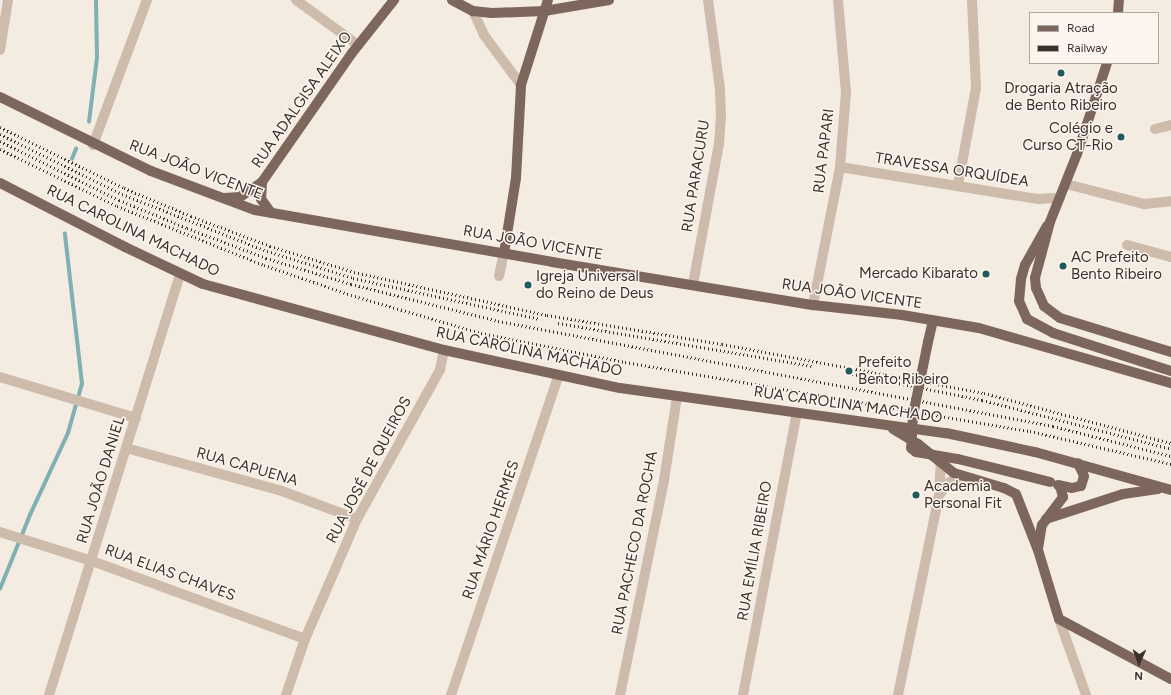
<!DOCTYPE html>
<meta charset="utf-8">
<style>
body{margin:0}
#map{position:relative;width:1171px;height:695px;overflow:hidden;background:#f4ebe1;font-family:Figtree,sans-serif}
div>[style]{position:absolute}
.stream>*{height:3.5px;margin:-1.75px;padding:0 1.75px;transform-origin:1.75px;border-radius:1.75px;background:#7fb0b2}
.minor>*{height:10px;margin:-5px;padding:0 5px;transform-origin:5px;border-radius:5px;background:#cdbbac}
.major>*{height:10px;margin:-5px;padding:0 5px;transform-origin:5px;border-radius:5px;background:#7d675c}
.rail>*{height:3px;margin-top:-1.5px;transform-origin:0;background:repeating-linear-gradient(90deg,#3b302b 0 1px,transparent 0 4px)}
.major-bridge>*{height:10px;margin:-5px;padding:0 5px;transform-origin:5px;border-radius:5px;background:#7d675c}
.dots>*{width:11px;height:11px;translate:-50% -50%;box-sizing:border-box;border:2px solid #fbf5ee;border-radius:50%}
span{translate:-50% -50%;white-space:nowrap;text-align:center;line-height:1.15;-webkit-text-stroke:3px #fbf5ee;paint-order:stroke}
.poi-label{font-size:15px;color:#3b302b}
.right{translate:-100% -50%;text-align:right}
.left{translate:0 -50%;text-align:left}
.street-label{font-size:15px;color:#3b302b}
.legend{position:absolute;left:1029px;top:12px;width:130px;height:52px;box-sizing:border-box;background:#fbf5ee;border:1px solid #aea6a0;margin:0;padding:5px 7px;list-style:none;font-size:12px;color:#3b302b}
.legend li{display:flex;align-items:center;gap:8px;height:20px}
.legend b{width:20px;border:1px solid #aea6a0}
.north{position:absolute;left:1119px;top:643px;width:40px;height:40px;-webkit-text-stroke:3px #fbf5ee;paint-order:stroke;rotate:182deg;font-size:11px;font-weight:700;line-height:16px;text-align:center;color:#3b302b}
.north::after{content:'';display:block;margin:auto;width:14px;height:18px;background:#3b302b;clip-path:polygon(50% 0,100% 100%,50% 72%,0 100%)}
</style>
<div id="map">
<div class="stream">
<div style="left:89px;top:122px;width:64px;rotate:-82.9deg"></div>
<div style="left:97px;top:58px;width:58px;rotate:-91deg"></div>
<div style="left:72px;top:159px;width:11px;rotate:-68deg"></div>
<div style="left:0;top:589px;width:80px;rotate:-67.9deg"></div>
<div style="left:30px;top:515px;width:90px;rotate:-65.1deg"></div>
<div style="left:68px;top:433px;width:51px;rotate:-74.1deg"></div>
<div style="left:82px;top:384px;width:151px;rotate:-96.5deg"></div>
</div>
<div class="minor">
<div style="left:296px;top:0;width:77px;rotate:36deg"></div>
<div style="left:473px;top:11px;width:26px;rotate:65deg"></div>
<div style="left:484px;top:35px;width:62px;rotate:53.5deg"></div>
<div style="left:0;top:50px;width:51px;rotate:-80.9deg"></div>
<div style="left:1155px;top:129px;width:16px;rotate:-14deg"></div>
<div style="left:93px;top:145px;width:155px;rotate:-69.6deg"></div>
<div style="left:840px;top:167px;width:201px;rotate:9.2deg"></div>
<div style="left:1038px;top:199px;width:22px;rotate:-3deg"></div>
<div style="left:1066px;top:184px;width:81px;rotate:14.4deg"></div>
<div style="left:1144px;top:204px;width:27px;rotate:-6deg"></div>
<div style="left:958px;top:185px;width:99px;rotate:-79.5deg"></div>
<div style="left:976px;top:88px;width:88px;rotate:-92.6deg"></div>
<div style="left:1127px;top:245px;width:46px;rotate:15.3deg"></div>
<div style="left:499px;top:276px;width:24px;rotate:-78deg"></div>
<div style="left:693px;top:284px;width:142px;rotate:-79.5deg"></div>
<div style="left:719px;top:144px;width:26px;rotate:-86deg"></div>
<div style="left:721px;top:118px;width:29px;rotate:-92deg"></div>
<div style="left:720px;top:89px;width:90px;rotate:-97.7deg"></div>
<div style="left:813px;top:305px;width:141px;rotate:-78.9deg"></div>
<div style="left:840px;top:167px;width:74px;rotate:-85.4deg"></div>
<div style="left:846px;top:93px;width:93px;rotate:-94.9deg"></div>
<div style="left:0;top:377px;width:142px;rotate:16.8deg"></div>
<div style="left:126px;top:448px;width:159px;rotate:15.4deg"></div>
<div style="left:279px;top:490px;width:83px;rotate:20.4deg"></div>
<div style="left:940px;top:494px;width:14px;rotate:-54deg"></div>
<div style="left:948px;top:483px;width:15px;rotate:-28deg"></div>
<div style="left:0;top:532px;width:96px;rotate:17.5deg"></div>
<div style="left:92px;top:561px;width:227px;rotate:20.1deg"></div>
<div style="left:1059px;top:619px;width:81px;rotate:70.4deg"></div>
<div style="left:49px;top:695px;width:441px;rotate:-72.7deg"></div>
<div style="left:286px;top:695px;width:59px;rotate:-71.3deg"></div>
<div style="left:305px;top:639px;width:131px;rotate:-66.6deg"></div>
<div style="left:357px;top:519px;width:171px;rotate:-60.9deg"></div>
<div style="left:440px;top:370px;width:20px;rotate:-79deg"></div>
<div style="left:451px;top:695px;width:338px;rotate:-71.4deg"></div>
<div style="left:620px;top:695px;width:219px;rotate:-78.4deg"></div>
<div style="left:664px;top:480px;width:84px;rotate:-81.1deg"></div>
<div style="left:743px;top:695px;width:287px;rotate:-79.2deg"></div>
<div style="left:898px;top:695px;width:203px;rotate:-78.4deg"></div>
<div style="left:939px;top:496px;width:33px;rotate:-87deg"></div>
</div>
<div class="major">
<div style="left:452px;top:0;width:24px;rotate:28deg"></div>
<div style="left:473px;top:11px;width:19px;rotate:6deg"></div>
<div style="left:492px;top:13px;width:52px;rotate:-2.2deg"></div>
<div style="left:544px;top:11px;width:66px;rotate:-9.6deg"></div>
<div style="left:1118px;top:13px;width:13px;rotate:-86deg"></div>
<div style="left:1107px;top:63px;width:96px;rotate:108.2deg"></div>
<div style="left:1077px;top:154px;width:73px;rotate:111.7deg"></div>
<div style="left:1050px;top:222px;width:58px;rotate:105deg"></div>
<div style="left:1035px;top:278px;width:10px;rotate:84deg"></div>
<div style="left:1036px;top:288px;width:20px;rotate:66deg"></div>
<div style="left:1044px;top:306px;width:20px;rotate:37deg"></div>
<div style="left:1060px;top:318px;width:116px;rotate:17deg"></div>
<div style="left:0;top:97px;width:168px;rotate:26.1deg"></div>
<div style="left:151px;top:171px;width:111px;rotate:20.6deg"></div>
<div style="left:255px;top:210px;width:302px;rotate:9.9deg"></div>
<div style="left:552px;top:262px;width:265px;rotate:9.4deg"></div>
<div style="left:813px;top:305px;width:90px;rotate:6.4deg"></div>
<div style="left:902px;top:315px;width:78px;rotate:9.6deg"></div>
<div style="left:979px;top:328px;width:200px;rotate:16deg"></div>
<div style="left:262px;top:182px;width:17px;rotate:93deg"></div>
<div style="left:261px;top:199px;width:17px;rotate:54deg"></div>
<div style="left:0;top:183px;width:140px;rotate:27.1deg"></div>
<div style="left:125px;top:247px;width:86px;rotate:25.4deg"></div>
<div style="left:203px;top:284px;width:250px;rotate:15.3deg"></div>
<div style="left:444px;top:350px;width:180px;rotate:12.2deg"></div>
<div style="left:620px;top:388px;width:329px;rotate:7.9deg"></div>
<div style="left:946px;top:433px;width:91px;rotate:12.1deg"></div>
<div style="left:1035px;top:452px;width:141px;rotate:15.6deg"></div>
<div style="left:224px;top:198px;width:16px;rotate:-4deg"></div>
<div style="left:240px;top:197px;width:27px;rotate:-34deg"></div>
<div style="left:262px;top:182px;width:157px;rotate:-55.1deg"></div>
<div style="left:352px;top:53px;width:68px;rotate:-51.6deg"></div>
<div style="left:1047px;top:226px;width:45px;rotate:119.4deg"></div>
<div style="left:1025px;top:265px;width:15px;rotate:106deg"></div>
<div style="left:1021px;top:279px;width:22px;rotate:95deg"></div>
<div style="left:1019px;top:301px;width:20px;rotate:66deg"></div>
<div style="left:1027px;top:319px;width:30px;rotate:28deg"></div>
<div style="left:1053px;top:333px;width:124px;rotate:17.9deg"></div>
<div style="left:504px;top:253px;width:76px;rotate:-80.9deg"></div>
<div style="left:516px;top:178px;width:93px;rotate:-86.9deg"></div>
<div style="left:521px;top:85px;width:89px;rotate:-72.4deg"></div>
<div style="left:928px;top:342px;width:22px;rotate:-77deg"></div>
<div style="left:893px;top:429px;width:29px;rotate:31deg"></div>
<div style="left:918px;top:444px;width:46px;rotate:38.9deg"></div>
<div style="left:954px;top:473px;width:52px;rotate:16.7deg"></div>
<div style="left:1004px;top:488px;width:13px;rotate:27deg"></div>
<div style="left:1016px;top:494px;width:60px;rotate:68.6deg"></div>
<div style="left:1038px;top:550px;width:72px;rotate:73.1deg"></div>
<div style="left:1059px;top:619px;width:127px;rotate:28.2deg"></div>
<div style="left:1058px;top:485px;width:14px;rotate:12deg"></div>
<div style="left:1072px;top:488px;width:9px;rotate:-13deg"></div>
<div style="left:1081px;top:486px;width:10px;rotate:-73deg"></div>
<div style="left:1084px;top:476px;width:14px;rotate:-115deg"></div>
<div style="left:1046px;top:519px;width:81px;rotate:-18deg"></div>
<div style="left:1123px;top:494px;width:35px;rotate:-8deg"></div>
<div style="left:1038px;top:549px;width:24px;rotate:-81deg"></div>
<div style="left:1042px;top:525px;width:35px;rotate:-53deg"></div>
<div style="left:1063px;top:497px;width:11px;rotate:-105deg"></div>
</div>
<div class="rail">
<div style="left:0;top:127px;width:138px;rotate:26.2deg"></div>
<div style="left:124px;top:188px;width:73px;rotate:22.7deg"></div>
<div style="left:191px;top:216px;width:85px;rotate:20.8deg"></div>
<div style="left:270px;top:246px;width:88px;rotate:17.2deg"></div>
<div style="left:354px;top:272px;width:198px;rotate:12.6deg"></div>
<div style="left:547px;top:315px;width:177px;rotate:9.4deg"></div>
<div style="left:722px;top:344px;width:267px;rotate:10.6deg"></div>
<div style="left:984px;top:393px;width:194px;rotate:15deg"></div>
<div style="left:0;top:134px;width:136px;rotate:26.2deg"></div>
<div style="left:122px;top:194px;width:156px;rotate:21.5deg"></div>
<div style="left:267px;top:251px;width:90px;rotate:17.4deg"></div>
<div style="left:353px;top:278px;width:190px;rotate:12.4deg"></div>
<div style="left:0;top:141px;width:133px;rotate:26.4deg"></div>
<div style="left:119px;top:200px;width:74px;rotate:22.4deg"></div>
<div style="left:187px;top:228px;width:85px;rotate:20.8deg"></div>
<div style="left:266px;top:258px;width:89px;rotate:17deg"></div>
<div style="left:351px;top:284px;width:152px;rotate:14.1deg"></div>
<div style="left:498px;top:321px;width:565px;rotate:10.71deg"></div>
<div style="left:1053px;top:426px;width:122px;rotate:14.3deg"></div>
<div style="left:0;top:149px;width:130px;rotate:26deg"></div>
<div style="left:117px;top:206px;width:158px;rotate:21.9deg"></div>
<div style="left:264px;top:265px;width:92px;rotate:19deg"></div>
<div style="left:351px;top:295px;width:135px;rotate:16.3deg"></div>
<div style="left:481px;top:333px;width:147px;rotate:11.4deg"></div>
<div style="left:625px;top:362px;width:411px;rotate:9.7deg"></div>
<div style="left:1030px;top:431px;width:145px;rotate:13.2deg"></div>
<div style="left:558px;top:323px;width:259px;rotate:9.6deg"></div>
<div style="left:848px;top:373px;width:137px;rotate:11.4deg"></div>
<div style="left:982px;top:400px;width:195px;rotate:14.5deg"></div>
</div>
<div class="major-bridge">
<div style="left:928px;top:342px;width:75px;rotate:101.6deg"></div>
<div style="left:913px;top:415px;width:33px;rotate:93deg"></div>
<div style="left:911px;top:448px;width:6px;rotate:39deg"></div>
<div style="left:916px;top:452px;width:43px;rotate:9.5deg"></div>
<div style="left:958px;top:459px;width:95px;rotate:14deg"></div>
</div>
<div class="dots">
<div style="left:1061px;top:73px;background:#1f5a5e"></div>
<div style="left:1121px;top:137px;background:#1f5a5e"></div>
<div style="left:1063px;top:266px;background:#1f5a5e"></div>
<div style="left:986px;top:274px;background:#1f5a5e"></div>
<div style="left:528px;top:285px;background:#1f5a5e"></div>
<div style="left:849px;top:371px;background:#1f5a5e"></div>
<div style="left:916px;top:495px;background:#1f5a5e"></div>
</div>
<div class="poi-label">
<span style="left:1061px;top:97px">Drogaria Atração<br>de Bento Ribeiro</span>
<span class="right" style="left:1113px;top:137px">Colégio e<br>Curso CT-Rio</span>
<span class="left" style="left:1071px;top:266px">AC Prefeito<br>Bento Ribeiro</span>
<span class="right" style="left:978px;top:274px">Mercado Kibarato</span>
<span class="left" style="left:536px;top:285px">Igreja Universal<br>do Reino de Deus</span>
<span class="left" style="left:858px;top:371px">Prefeito<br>Bento Ribeiro</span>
<span class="left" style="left:924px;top:495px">Academia<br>Personal Fit</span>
</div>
<div class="street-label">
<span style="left:302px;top:100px;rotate:-55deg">RUA ADALGISA ALEIXO</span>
<span style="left:824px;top:151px;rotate:-83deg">RUA PAPARI</span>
<span style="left:196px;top:170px;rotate:21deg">RUA JOÃO VICENTE</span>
<span style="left:952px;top:170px;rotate:9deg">TRAVESSA ORQUÍDEA</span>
<span style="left:696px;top:176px;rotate:-81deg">RUA PARACURU</span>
<span style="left:133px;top:231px;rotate:26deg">RUA CAROLINA MACHADO</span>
<span style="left:533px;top:243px;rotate:10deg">RUA JOÃO VICENTE</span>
<span style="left:852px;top:294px;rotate:8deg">RUA JOÃO VICENTE</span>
<span style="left:529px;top:352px;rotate:12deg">RUA CAROLINA MACHADO</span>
<span style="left:848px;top:405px;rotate:8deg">RUA CAROLINA MACHADO</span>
<span style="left:247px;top:467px;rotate:16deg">RUA CAPUENA</span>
<span style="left:369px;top:470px;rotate:-62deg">RUA JOSÉ DE QUEIROS</span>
<span style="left:101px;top:480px;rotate:-73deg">RUA JOÃO DANIEL</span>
<span style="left:491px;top:530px;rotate:-71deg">RUA MÁRIO HERMES</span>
<span style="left:635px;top:543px;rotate:-79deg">RUA PACHECO DA ROCHA</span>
<span style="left:755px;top:551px;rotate:-80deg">RUA EMÍLIA RIBEIRO</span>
<span style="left:170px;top:573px;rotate:20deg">RUA ELIAS CHAVES</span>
</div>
<ul class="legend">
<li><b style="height:5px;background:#7d675c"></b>Road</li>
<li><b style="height:5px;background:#3b302b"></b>Railway</li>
</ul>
<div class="north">N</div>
</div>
